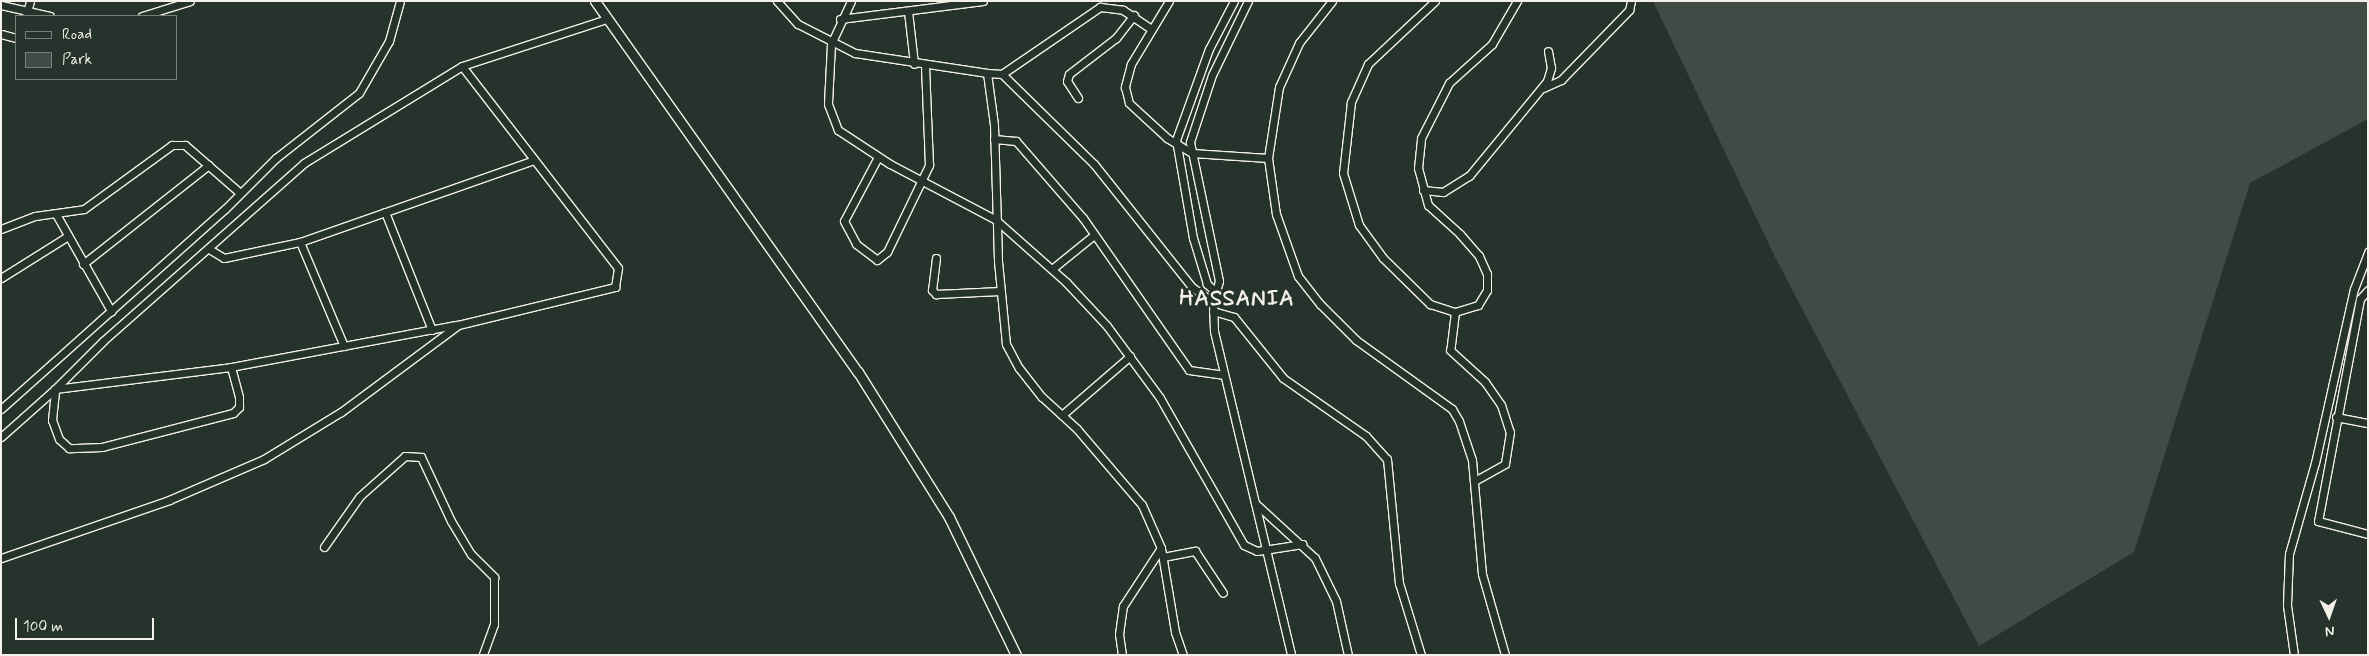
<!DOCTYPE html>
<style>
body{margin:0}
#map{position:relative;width:2369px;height:656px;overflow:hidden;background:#26332d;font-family:Mynerve,sans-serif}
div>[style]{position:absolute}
.green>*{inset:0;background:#414b45}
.roads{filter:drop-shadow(1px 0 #f4f1e8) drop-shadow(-1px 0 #f4f1e8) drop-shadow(0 1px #f4f1e8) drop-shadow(0 -1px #f4f1e8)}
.minor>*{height:7px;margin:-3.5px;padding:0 3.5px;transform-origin:3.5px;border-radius:3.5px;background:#26332d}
.tertiary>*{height:9px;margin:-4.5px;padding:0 4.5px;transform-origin:4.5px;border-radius:4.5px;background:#26332d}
span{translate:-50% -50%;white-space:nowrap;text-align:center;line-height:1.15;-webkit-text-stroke:5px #26332d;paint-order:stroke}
.district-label{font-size:22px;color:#f4f1e8;font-weight:700;letter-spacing:1px}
.frame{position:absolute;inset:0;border:2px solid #f4f1e8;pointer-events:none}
.legend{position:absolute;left:15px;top:15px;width:162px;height:65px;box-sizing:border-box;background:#26332d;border:1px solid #787f78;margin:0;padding:6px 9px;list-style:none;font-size:15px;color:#f4f1e8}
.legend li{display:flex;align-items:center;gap:10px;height:25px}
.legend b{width:25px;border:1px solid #787f78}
.north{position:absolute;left:2304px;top:591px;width:50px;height:50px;-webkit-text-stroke:4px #26332d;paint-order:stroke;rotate:177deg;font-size:14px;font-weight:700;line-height:20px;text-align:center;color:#f4f1e8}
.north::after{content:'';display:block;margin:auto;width:18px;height:22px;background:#f4f1e8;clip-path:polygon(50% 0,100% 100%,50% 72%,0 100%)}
.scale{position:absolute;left:15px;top:618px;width:139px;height:22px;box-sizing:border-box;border:2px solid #f4f1e8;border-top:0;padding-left:6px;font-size:15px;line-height:18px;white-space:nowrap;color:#f4f1e8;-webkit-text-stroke:4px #26332d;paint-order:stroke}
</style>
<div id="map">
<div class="green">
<div style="clip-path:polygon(1653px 1px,2368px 1px,2368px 119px,2250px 183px,2134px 552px,1979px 646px,1775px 257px)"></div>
</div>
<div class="roads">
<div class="minor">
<div style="left:777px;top:1px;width:31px;rotate:48deg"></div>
<div style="left:798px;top:24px;width:64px;rotate:27deg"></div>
<div style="left:855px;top:53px;width:134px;rotate:8.6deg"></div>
<div style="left:987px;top:73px;width:15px;rotate:4deg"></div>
<div style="left:1002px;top:74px;width:119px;rotate:-34.4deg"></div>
<div style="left:1100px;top:7px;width:23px;rotate:7deg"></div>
<div style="left:1123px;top:10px;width:34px;rotate:34deg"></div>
<div style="left:851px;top:1px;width:47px;rotate:114.9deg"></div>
<div style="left:831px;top:44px;width:60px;rotate:92.9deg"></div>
<div style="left:828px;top:104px;width:28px;rotate:69deg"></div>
<div style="left:838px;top:130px;width:62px;rotate:33.2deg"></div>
<div style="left:890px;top:164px;width:120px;rotate:27.8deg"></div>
<div style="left:996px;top:220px;width:94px;rotate:41.5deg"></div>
<div style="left:1066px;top:282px;width:60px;rotate:47deg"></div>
<div style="left:1107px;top:326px;width:89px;rotate:53.6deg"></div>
<div style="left:1160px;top:398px;width:169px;rotate:60.3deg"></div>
<div style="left:1244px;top:545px;width:14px;rotate:25deg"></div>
<div style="left:1257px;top:551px;width:46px;rotate:-8.8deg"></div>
<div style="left:1169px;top:1px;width:74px;rotate:121.1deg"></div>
<div style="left:1131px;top:64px;width:24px;rotate:105deg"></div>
<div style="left:1125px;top:87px;width:16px;rotate:76deg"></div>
<div style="left:1129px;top:103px;width:52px;rotate:42.6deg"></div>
<div style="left:1167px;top:138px;width:29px;rotate:31deg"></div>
<div style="left:1192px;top:153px;width:76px;rotate:3.8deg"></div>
<div style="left:1248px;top:1px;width:82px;rotate:115.9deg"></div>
<div style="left:1212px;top:75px;width:71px;rotate:108.2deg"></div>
<div style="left:1190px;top:142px;width:142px;rotate:78.2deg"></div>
<div style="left:1219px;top:281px;width:22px;rotate:106deg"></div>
<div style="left:1213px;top:302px;width:29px;rotate:88deg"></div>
<div style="left:1214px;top:331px;width:333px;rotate:76.6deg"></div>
<div style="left:1332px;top:1px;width:53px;rotate:128.2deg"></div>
<div style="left:1299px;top:43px;width:48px;rotate:114.4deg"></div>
<div style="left:1279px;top:87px;width:72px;rotate:98.8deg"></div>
<div style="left:1268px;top:158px;width:57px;rotate:81.9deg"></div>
<div style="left:1276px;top:214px;width:66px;rotate:70.5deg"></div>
<div style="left:1298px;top:276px;width:36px;rotate:52deg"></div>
<div style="left:1320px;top:304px;width:51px;rotate:45deg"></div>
<div style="left:1356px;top:340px;width:118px;rotate:35.7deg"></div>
<div style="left:1452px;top:409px;width:14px;rotate:60deg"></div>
<div style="left:1459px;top:421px;width:41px;rotate:71.6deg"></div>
<div style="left:1472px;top:460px;width:114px;rotate:85deg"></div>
<div style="left:1482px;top:574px;width:84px;rotate:74.1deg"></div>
<div style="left:1435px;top:1px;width:92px;rotate:136.8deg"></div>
<div style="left:1368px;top:64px;width:42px;rotate:114.1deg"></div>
<div style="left:1351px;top:102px;width:71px;rotate:96.4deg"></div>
<div style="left:1343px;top:173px;width:54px;rotate:72.9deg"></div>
<div style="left:1359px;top:225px;width:41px;rotate:54deg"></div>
<div style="left:1383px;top:258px;width:66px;rotate:44.4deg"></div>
<div style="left:1430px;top:304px;width:26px;rotate:18deg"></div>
<div style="left:1455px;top:312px;width:24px;rotate:-17deg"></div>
<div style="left:1478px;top:305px;width:17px;rotate:-59deg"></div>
<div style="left:1487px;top:290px;width:16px;rotate:-90deg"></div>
<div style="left:1487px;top:274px;width:20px;rotate:-114deg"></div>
<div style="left:1479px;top:256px;width:29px;rotate:-131deg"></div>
<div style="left:1460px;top:234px;width:43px;rotate:-137.8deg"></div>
<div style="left:1428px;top:205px;width:38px;rotate:-105deg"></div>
<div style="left:1418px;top:168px;width:30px;rotate:-84deg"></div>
<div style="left:1421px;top:138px;width:62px;rotate:-63deg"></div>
<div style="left:1449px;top:83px;width:58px;rotate:-42.2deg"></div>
<div style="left:1492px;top:44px;width:50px;rotate:-59.8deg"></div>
<div style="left:1px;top:5px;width:50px;rotate:12.7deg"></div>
<div style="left:908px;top:11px;width:53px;rotate:83.5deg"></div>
<div style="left:26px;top:16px;width:16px;rotate:-75deg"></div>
<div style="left:142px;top:16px;width:50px;rotate:-17.4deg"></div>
<div style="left:840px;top:19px;width:144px;rotate:-7.2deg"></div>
<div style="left:1px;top:34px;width:16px;rotate:15deg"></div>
<div style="left:987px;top:73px;width:52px;rotate:82.3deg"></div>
<div style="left:994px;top:125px;width:136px;rotate:88.3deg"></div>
<div style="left:998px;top:261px;width:83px;rotate:84.5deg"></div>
<div style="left:1006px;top:344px;width:27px;rotate:62deg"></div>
<div style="left:1019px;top:368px;width:37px;rotate:52deg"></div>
<div style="left:1042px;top:397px;width:47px;rotate:42.4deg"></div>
<div style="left:1077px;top:429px;width:100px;rotate:49.5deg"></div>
<div style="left:1142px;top:505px;width:47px;rotate:66.2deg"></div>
<div style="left:1161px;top:548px;width:85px;rotate:80.5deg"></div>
<div style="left:1175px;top:632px;width:24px;rotate:71deg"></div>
<div style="left:1002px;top:74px;width:129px;rotate:44.4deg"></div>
<div style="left:1094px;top:164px;width:157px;rotate:51.5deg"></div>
<div style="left:1192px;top:287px;width:26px;rotate:36deg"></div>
<div style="left:1543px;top:88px;width:20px;rotate:-24deg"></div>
<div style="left:1561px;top:80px;width:98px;rotate:-45.8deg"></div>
<div style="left:1629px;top:10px;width:9px;rotate:-77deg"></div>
<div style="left:1078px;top:98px;width:20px;rotate:-123deg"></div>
<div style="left:1067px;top:81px;width:7px;rotate:-74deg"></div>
<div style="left:1069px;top:74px;width:59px;rotate:-37.5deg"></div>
<div style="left:1116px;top:38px;width:29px;rotate:-52deg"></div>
<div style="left:994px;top:139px;width:22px;rotate:5deg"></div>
<div style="left:1016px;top:141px;width:102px;rotate:49deg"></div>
<div style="left:1083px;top:218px;width:185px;rotate:55.1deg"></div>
<div style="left:1189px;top:370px;width:34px;rotate:8deg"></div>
<div style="left:878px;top:157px;width:72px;rotate:118deg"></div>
<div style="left:844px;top:221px;width:26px;rotate:62deg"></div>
<div style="left:856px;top:244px;width:26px;rotate:37deg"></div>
<div style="left:877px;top:260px;width:13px;rotate:-39deg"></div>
<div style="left:887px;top:252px;width:97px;rotate:-64.2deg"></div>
<div style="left:929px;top:165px;width:100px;rotate:-92.3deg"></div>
<div style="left:1423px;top:190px;width:20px;rotate:6deg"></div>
<div style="left:1443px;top:192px;width:31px;rotate:-32deg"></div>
<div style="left:1469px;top:176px;width:123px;rotate:-50.6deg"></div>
<div style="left:1547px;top:81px;width:14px;rotate:-73deg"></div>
<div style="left:1551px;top:68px;width:17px;rotate:-100deg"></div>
<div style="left:385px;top:212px;width:127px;rotate:68.3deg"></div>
<div style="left:56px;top:214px;width:112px;rotate:60.4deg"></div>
<div style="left:1px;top:229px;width:36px;rotate:-21deg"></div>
<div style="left:35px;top:216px;width:49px;rotate:-8.1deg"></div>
<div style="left:84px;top:209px;width:109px;rotate:-36deg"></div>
<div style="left:172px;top:145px;width:13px"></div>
<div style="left:185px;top:145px;width:73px;rotate:41.1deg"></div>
<div style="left:300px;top:242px;width:113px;rotate:67.1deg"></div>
<div style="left:209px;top:249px;width:17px;rotate:31deg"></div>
<div style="left:224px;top:258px;width:78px;rotate:-11.9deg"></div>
<div style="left:300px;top:242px;width:248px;rotate:-19.3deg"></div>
<div style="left:936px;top:258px;width:32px;rotate:97deg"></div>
<div style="left:932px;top:290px;width:6px;rotate:45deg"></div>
<div style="left:936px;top:294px;width:64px;rotate:-2.7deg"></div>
<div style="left:83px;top:264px;width:160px;rotate:-38.2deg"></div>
<div style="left:1052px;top:269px;width:54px;rotate:-39deg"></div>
<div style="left:1px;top:278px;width:79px;rotate:-32.1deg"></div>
<div style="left:2368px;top:290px;width:12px;rotate:132deg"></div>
<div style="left:2360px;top:299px;width:226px;rotate:100.7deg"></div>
<div style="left:2318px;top:521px;width:52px;rotate:14.6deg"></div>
<div style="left:1215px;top:291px;width:11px;rotate:-139deg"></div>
<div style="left:1207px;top:284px;width:48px;rotate:-106.9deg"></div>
<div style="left:1193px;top:238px;width:99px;rotate:-99.8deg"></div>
<div style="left:1176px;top:140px;width:97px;rotate:-70.1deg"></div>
<div style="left:1209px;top:49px;width:54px;rotate:-62.5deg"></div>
<div style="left:1213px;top:311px;width:22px;rotate:16deg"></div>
<div style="left:1234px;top:317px;width:78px;rotate:51.2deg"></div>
<div style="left:1283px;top:378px;width:101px;rotate:34.9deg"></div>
<div style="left:1366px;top:436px;width:31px;rotate:48deg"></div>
<div style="left:1387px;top:459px;width:125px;rotate:84.5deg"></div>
<div style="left:1399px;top:583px;width:75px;rotate:73deg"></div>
<div style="left:1455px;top:312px;width:38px;rotate:97deg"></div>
<div style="left:1450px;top:350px;width:47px;rotate:42.4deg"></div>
<div style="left:1485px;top:382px;width:28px;rotate:55deg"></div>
<div style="left:1501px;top:405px;width:28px;rotate:72deg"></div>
<div style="left:1510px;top:432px;width:32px;rotate:99deg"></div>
<div style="left:1505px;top:464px;width:35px;rotate:151deg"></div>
<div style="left:231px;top:367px;width:31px;rotate:75deg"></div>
<div style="left:239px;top:397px;width:10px;rotate:90deg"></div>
<div style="left:239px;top:407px;width:8px;rotate:135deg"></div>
<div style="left:233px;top:413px;width:135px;rotate:165.5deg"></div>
<div style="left:102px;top:447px;width:33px;rotate:178deg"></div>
<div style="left:69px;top:448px;width:13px;rotate:-138deg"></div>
<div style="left:59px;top:439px;width:20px;rotate:-110deg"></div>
<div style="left:52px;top:420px;width:31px;rotate:-84deg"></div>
<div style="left:55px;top:389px;width:68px;rotate:-45deg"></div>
<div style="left:103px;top:341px;width:268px;rotate:-41.5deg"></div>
<div style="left:304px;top:163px;width:185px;rotate:-31.5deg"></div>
<div style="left:462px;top:66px;width:152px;rotate:-18deg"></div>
<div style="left:1px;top:409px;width:300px;rotate:-41.8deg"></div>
<div style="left:225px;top:209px;width:72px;rotate:-45deg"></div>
<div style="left:276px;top:158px;width:105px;rotate:-38.1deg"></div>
<div style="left:359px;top:93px;width:60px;rotate:-60deg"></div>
<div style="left:389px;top:41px;width:41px;rotate:-74.6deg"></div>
<div style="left:1062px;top:415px;width:90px;rotate:-40.9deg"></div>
<div style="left:2336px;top:417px;width:33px;rotate:11deg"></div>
<div style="left:1px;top:437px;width:72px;rotate:-41.6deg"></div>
<div style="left:55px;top:389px;width:177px;rotate:-7.1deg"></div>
<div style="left:231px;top:367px;width:228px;rotate:-10.6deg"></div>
<div style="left:1255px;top:503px;width:81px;rotate:42.5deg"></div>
<div style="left:1315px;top:558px;width:48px;rotate:64deg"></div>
<div style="left:1336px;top:601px;width:55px;rotate:77.5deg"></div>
<div style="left:324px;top:547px;width:62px;rotate:-54.8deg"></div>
<div style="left:360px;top:496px;width:60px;rotate:-41.6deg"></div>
<div style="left:405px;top:456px;width:16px;rotate:4deg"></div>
<div style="left:421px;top:457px;width:71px;rotate:64.9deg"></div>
<div style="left:451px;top:521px;width:39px;rotate:59deg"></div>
<div style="left:471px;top:554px;width:33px;rotate:45deg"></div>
<div style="left:494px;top:577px;width:47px;rotate:90deg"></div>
<div style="left:494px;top:624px;width:33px;rotate:110deg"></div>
<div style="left:1163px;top:557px;width:33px;rotate:-11deg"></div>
<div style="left:1195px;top:551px;width:50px;rotate:56.3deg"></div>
<div style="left:1px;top:558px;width:178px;rotate:-19deg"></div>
<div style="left:169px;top:500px;width:103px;rotate:-23.3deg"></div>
<div style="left:264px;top:459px;width:90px;rotate:-31.4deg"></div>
<div style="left:341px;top:412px;width:146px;rotate:-36.6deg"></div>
<div style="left:458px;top:325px;width:162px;rotate:-13.6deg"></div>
<div style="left:615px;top:287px;width:19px;rotate:-81deg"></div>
<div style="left:618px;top:268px;width:255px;rotate:-127.7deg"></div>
<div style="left:1122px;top:655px;width:21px;rotate:-98deg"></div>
<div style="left:1119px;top:634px;width:28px;rotate:-82deg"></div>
<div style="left:1123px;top:606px;width:69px;rotate:-56.8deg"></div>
<div style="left:2294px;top:655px;width:50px;rotate:-98deg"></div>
<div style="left:2287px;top:605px;width:51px;rotate:-87.8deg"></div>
<div style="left:2289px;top:554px;width:95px;rotate:-74.1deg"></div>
<div style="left:2315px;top:463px;width:178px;rotate:-77.4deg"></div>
<div style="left:2354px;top:289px;width:40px;rotate:-69deg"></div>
</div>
<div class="tertiary">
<div style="left:595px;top:1px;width:455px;rotate:54.7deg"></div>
<div style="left:858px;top:372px;width:171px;rotate:57.9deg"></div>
<div style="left:949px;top:517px;width:153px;rotate:64.1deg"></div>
</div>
</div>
<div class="district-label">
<span style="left:1237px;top:300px">HASSANIA</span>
</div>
<div class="frame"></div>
<ul class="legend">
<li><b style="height:6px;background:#26332d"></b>Road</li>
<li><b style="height:14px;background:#414b45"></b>Park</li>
</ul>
<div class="north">N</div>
<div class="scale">100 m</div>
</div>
